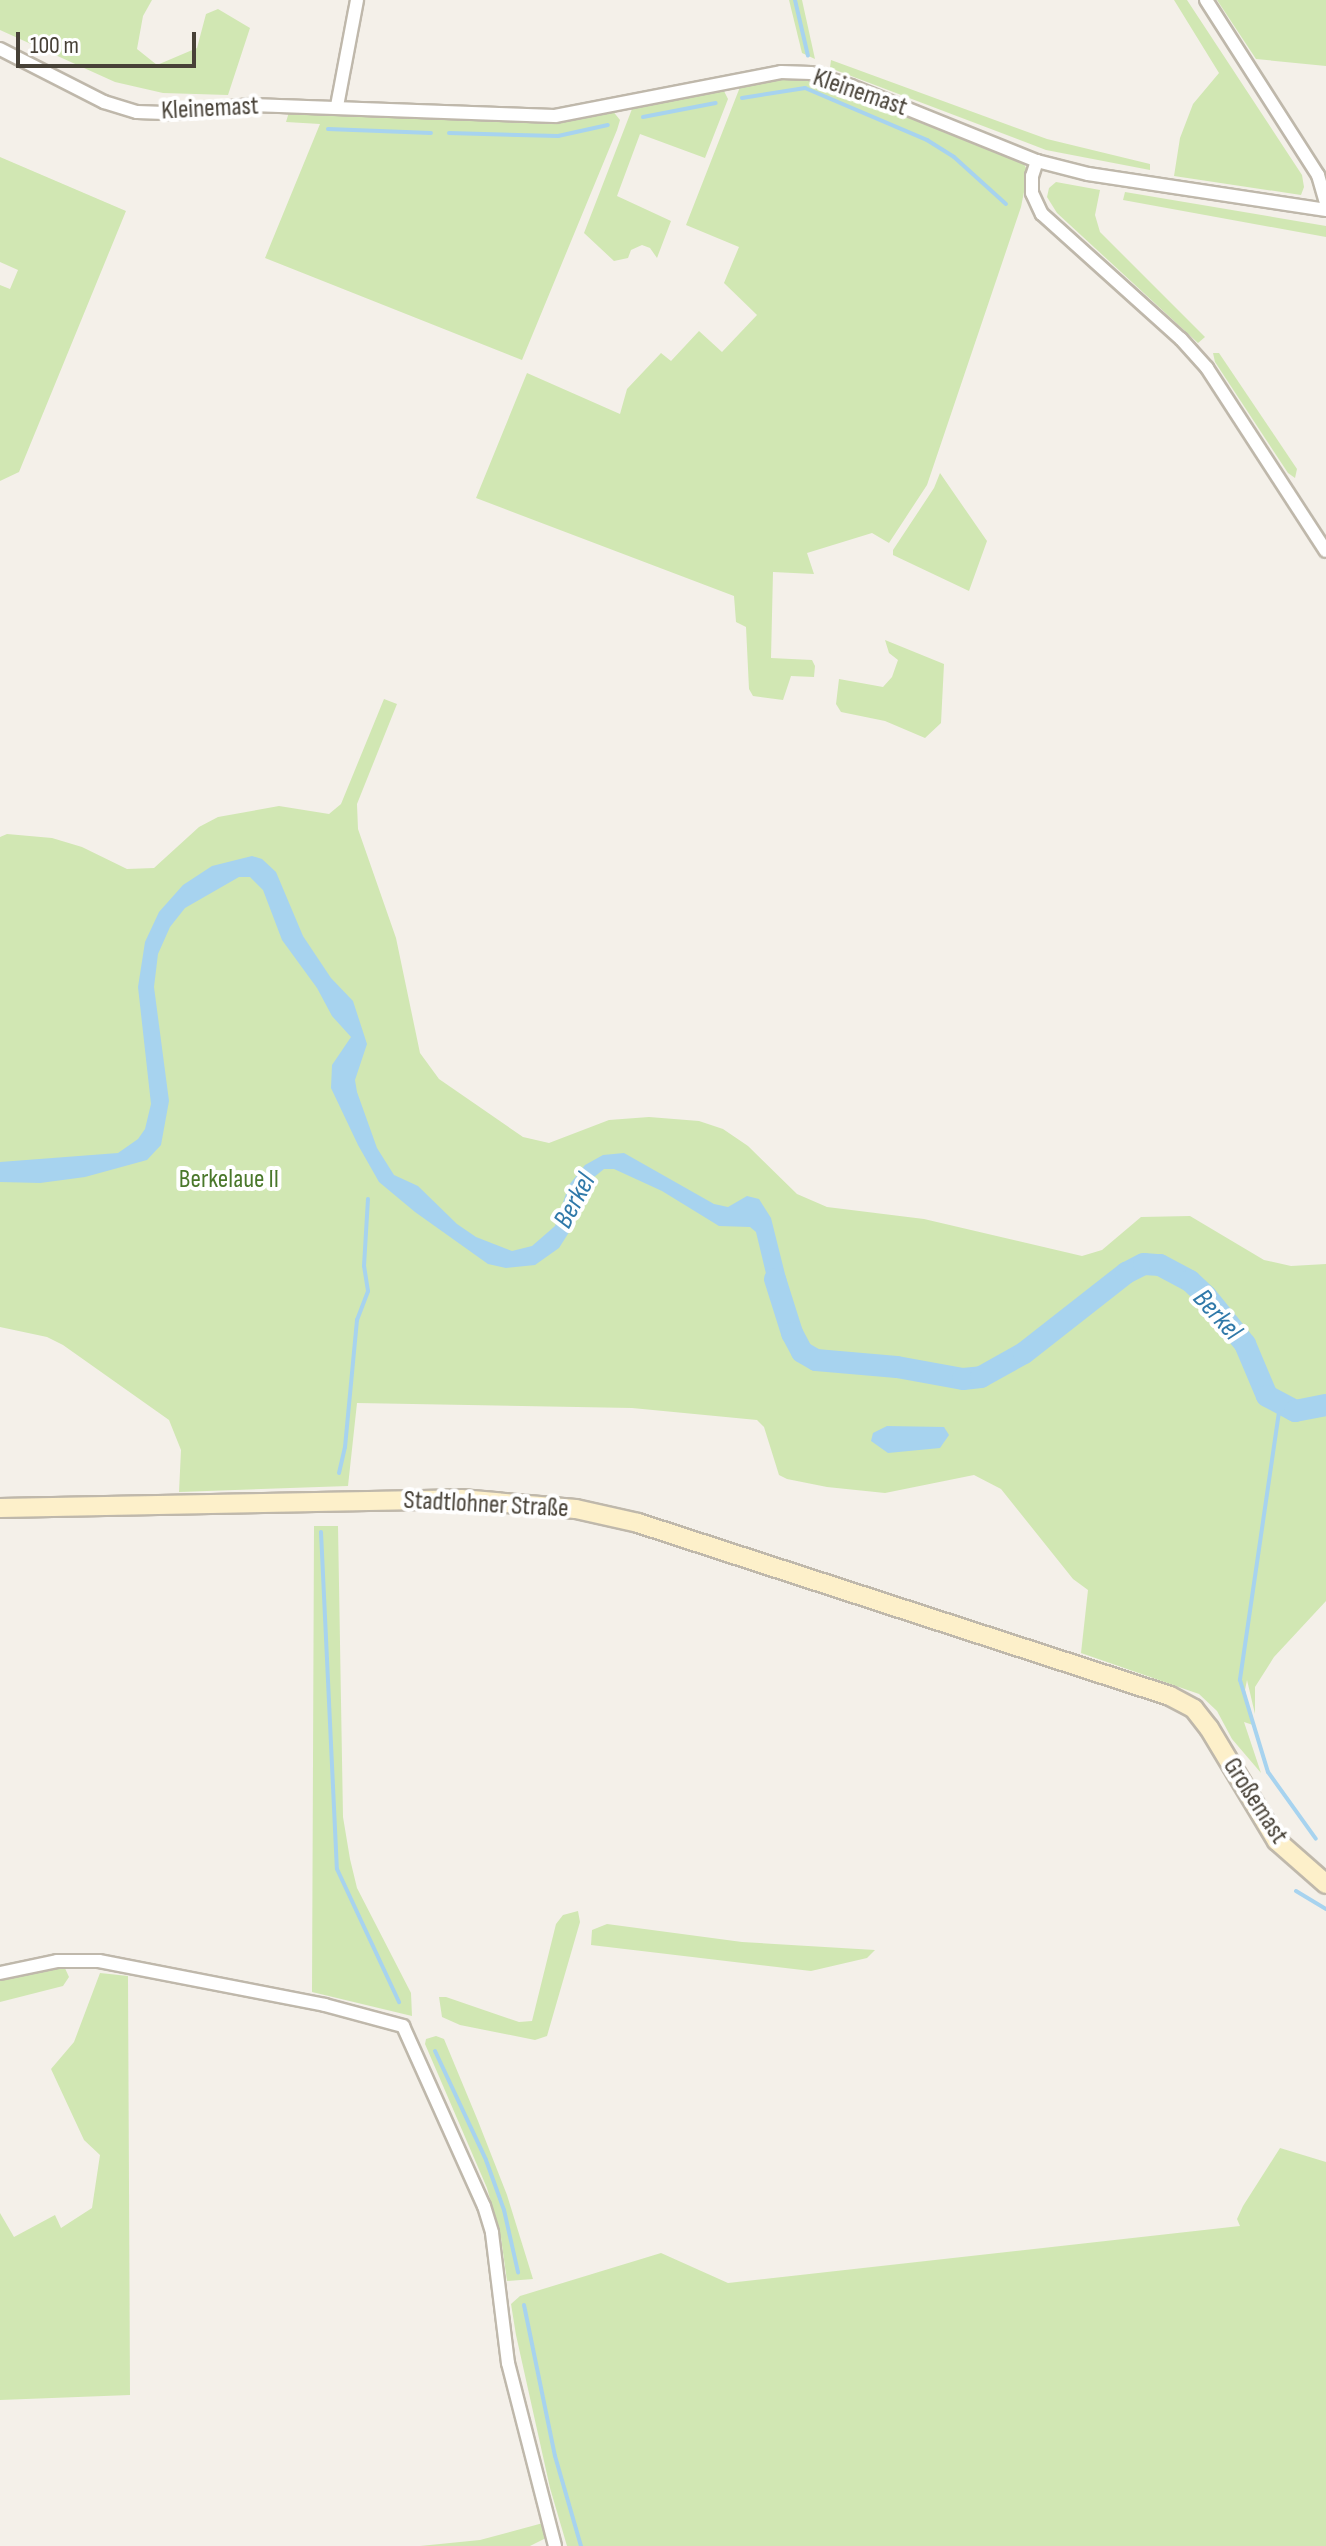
<!DOCTYPE html>
<meta charset="utf-8">
<style>
body{margin:0}
#map{position:relative;width:1326px;height:2546px;overflow:hidden;background:#f4f0e9;font-family:"Sofia Sans Condensed",sans-serif}
div>[style]{position:absolute}
.green>*{inset:0;background:#d1e7b3}
.water>*{inset:0;background:#a7d3ef}
.stream>*{height:4px;margin:-2px;padding:0 2px;transform-origin:2px;border-radius:2px;background:#a7d3ef}
.river>*{height:22px;margin:-11px;padding:0 11px;transform-origin:11px;border-radius:11px;background:#a7d3ef}
.roads{filter:drop-shadow(2px 0 #bfb8ab) drop-shadow(-2px 0 #bfb8ab) drop-shadow(0 2px #bfb8ab) drop-shadow(0 -2px #bfb8ab)}
.street>*{height:12px;margin:-6px;padding:0 6px;transform-origin:6px;border-radius:6px;background:#fff}
.secondary>*{height:18px;margin:-9px;padding:0 9px;transform-origin:9px;border-radius:9px;background:#fdf0ca}
span{translate:-50% -50%;white-space:nowrap;text-align:center;line-height:1.15;-webkit-text-stroke:8px #fff;paint-order:stroke}
.street-label{font-size:26px;color:#474137}
.park-label{font-size:26px;color:#4a782b}
.water-label{font-size:28px;color:#3079a9;font-style:italic}
.scale{position:absolute;left:16px;top:32px;width:180px;height:36px;box-sizing:border-box;border:4px solid #474137;border-top:0;padding-left:10px;font-size:24px;line-height:28px;white-space:nowrap;color:#474137;-webkit-text-stroke:6px #fff;paint-order:stroke}
</style>
<div id="map">
<div class="green">
<div style="clip-path:polygon(0 0,152px 0,143px 16px,137px 49px,157px 65px,197px 48px,206px 14px,218px 9px,250px 28px,228px 95px,163px 93px,115px 82px,0 30px)"></div>
<div style="clip-path:polygon(789px 0,802px 0,815px 59px,802px 53px)"></div>
<div style="clip-path:polygon(1174px 0,1187px 0,1302px 175px,1304px 187px,1301px 195px,1174px 176px,1180px 138px,1193px 104px,1219px 73px)"></div>
<div style="clip-path:polygon(1217px 0,1326px 0,1326px 66px,1256px 59px)"></div>
<div style="clip-path:polygon(831px 60px,1047px 139px,1150px 164px,1150px 170px,1046px 150px,830px 68px)"></div>
<div style="clip-path:polygon(778px 76px,821px 80px,1021px 158px,1028px 172px,1021px 207px,927px 485px,889px 543px,872px 533px,807px 553px,814px 574px,773px 572px,771px 658px,812px 660px,815px 666px,814px 677px,791px 676px,783px 700px,753px 696px,749px 689px,746px 627px,736px 622px,734px 596px,476px 498px,527px 373px,620px 414px,627px 389px,661px 353px,671px 361px,699px 331px,722px 352px,757px 315px,724px 283px,739px 247px,686px 225px,740px 87px,745px 83px)"></div>
<div style="clip-path:polygon(723px 89px,728px 99px,705px 158px,640px 134px,617px 196px,671px 221px,657px 258px,650px 248px,642px 245px,631px 250px,628px 258px,614px 261px,584px 233px,632px 109px,640px 103px)"></div>
<div style="clip-path:polygon(612px 110px,620px 120px,617px 130px,522px 360px,265px 258px,320px 124px,286px 122px,289px 112px)"></div>
<div style="clip-path:polygon(0 157px,126px 211px,19px 472px,0 481px,0 285px,10px 289px,18px 270px,0 262px)"></div>
<div style="clip-path:polygon(1056px 182px,1100px 190px,1095px 215px,1100px 232px,1205px 337px,1198px 343px,1057px 213px,1047px 197px,1049px 188px)"></div>
<div style="clip-path:polygon(1125px 192px,1326px 226px,1326px 237px,1123px 200px)"></div>
<div style="clip-path:polygon(1213px 353px,1219px 353px,1297px 469px,1295px 478px,1288px 473px,1215px 362px)"></div>
<div style="clip-path:polygon(940px 473px,987px 541px,969px 591px,893px 555px,893px 550px,934px 488px)"></div>
<div style="clip-path:polygon(885px 640px,944px 664px,941px 723px,925px 738px,885px 721px,841px 712px,836px 704px,839px 679px,883px 687px,892px 677px,898px 660px,889px 653px)"></div>
<div style="clip-path:polygon(384px 699px,397px 704px,357px 804px,358px 829px,396px 938px,420px 1053px,439px 1079px,523px 1137px,549px 1143px,609px 1120px,649px 1117px,699px 1121px,723px 1129px,748px 1146px,797px 1194px,827px 1207px,924px 1219px,1082px 1256px,1102px 1250px,1141px 1217px,1190px 1216px,1264px 1260px,1291px 1266px,1326px 1264px,1326px 1601px,1274px 1657px,1255px 1687px,1255px 1714px,1247px 1680px,1245px 1690px,1253px 1725px,1244px 1722px,1261px 1773px,1232px 1739px,1217px 1711px,1199px 1694px,1081px 1653px,1088px 1590px,1073px 1579px,1001px 1489px,974px 1475px,885px 1493px,827px 1487px,787px 1479px,779px 1475px,764px 1427px,757px 1420px,632px 1408px,357px 1403px,348px 1486px,179px 1492px,181px 1450px,169px 1420px,63px 1345px,47px 1337px,0 1327px,0 837px,7px 834px,52px 838px,82px 847px,127px 869px,154px 868px,199px 827px,218px 817px,279px 806px,329px 814px,341px 804px)"></div>
<div style="clip-path:polygon(314px 1526px,338px 1526px,343px 1817px,350px 1859px,357px 1888px,411px 1993px,412px 2016px,312px 1992px)"></div>
<div style="clip-path:polygon(578px 1911px,580px 1922px,547px 2036px,535px 2040px,460px 2025px,442px 2017px,439px 1997px,446px 1997px,519px 2022px,532px 2021px,556px 1924px,563px 1915px)"></div>
<div style="clip-path:polygon(607px 1924px,742px 1942px,875px 1950px,867px 1958px,811px 1971px,591px 1945px,592px 1930px)"></div>
<div style="clip-path:polygon(64px 1966px,69px 1977px,63px 1986px,0 2002px,0 1981px)"></div>
<div style="clip-path:polygon(100px 1973px,128px 1976px,130px 2395px,0 2400px,0 2213px,14px 2237px,55px 2215px,61px 2228px,92px 2208px,100px 2155px,84px 2140px,51px 2069px,74px 2042px)"></div>
<div style="clip-path:polygon(436px 2036px,444px 2039px,478px 2121px,507px 2195px,533px 2279px,507px 2281px,501px 2238px,487px 2188px,425px 2044px,426px 2039px)"></div>
<div style="clip-path:polygon(1280px 2148px,1326px 2162px,1326px 2546px,567px 2546px,550px 2488px,516px 2335px,511px 2304px,520px 2296px,661px 2253px,728px 2283px,1240px 2226px,1237px 2219px,1243px 2206px)"></div>
<div style="clip-path:polygon(543px 2523px,546px 2538px,530px 2546px,420px 2546px,480px 2540px)"></div>
</div>
<div class="water">
<div style="clip-path:polygon(252px 856px,262px 859px,276px 872px,303px 936px,331px 978px,353px 1001px,367px 1044px,355px 1080px,357px 1092px,377px 1148px,394px 1175px,418px 1186px,457px 1224px,476px 1237px,512px 1251px,532px 1246px,555px 1226px,569px 1185px,585px 1165px,603px 1155px,624px 1153px,714px 1204px,728px 1207px,747px 1196px,759px 1199px,771px 1218px,793px 1306px,774px 1307px,756px 1232px,750px 1227px,719px 1226px,662px 1191px,614px 1169px,604px 1169px,588px 1182px,573px 1226px,559px 1248px,535px 1265px,506px 1268px,488px 1264px,415px 1212px,379px 1182px,358px 1145px,331px 1088px,332px 1065px,351px 1037px,332px 1016px,317px 988px,282px 940px,263px 890px,250px 877px,239px 877px,185px 908px,170px 927px,158px 954px,154px 987px,169px 1101px,161px 1145px,147px 1160px,85px 1177px,40px 1183px,0 1182px,0 1162px,118px 1153px,138px 1139px,145px 1129px,151px 1104px,138px 987px,145px 942px,159px 912px,183px 885px,212px 866px)"></div>
<div style="clip-path:polygon(887px 1426px,944px 1427px,949px 1435px,940px 1448px,888px 1453px,871px 1441px,873px 1433px)"></div>
</div>
<div class="stream">
<div style="left:795px;top:0;width:57px;rotate:76.9deg"></div>
<div style="left:742px;top:98px;width:64px;rotate:-9deg"></div>
<div style="left:805px;top:88px;width:133px;rotate:23.1deg"></div>
<div style="left:927px;top:140px;width:32px;rotate:32deg"></div>
<div style="left:954px;top:157px;width:70px;rotate:42.1deg"></div>
<div style="left:643px;top:117px;width:74px;rotate:-10.9deg"></div>
<div style="left:328px;top:129px;width:103px;rotate:2.2deg"></div>
<div style="left:449px;top:133px;width:109px;rotate:1.6deg"></div>
<div style="left:558px;top:136px;width:51px;rotate:-12.4deg"></div>
<div style="left:1280px;top:1405px;width:278px;rotate:98.3deg"></div>
<div style="left:1240px;top:1680px;width:96px;rotate:73.1deg"></div>
<div style="left:1268px;top:1772px;width:82px;rotate:54.4deg"></div>
<div style="left:339px;top:1473px;width:27px;rotate:-77deg"></div>
<div style="left:345px;top:1447px;width:128px;rotate:-84.6deg"></div>
<div style="left:357px;top:1320px;width:31px;rotate:-69deg"></div>
<div style="left:368px;top:1291px;width:25px;rotate:-99deg"></div>
<div style="left:364px;top:1266px;width:67px;rotate:-86.6deg"></div>
<div style="left:321px;top:1532px;width:337px;rotate:87.3deg"></div>
<div style="left:337px;top:1869px;width:147px;rotate:65deg"></div>
<div style="left:1296px;top:1891px;width:35px;rotate:31deg"></div>
<div style="left:435px;top:2051px;width:120px;rotate:64.9deg"></div>
<div style="left:486px;top:2160px;width:53px;rotate:70.2deg"></div>
<div style="left:504px;top:2210px;width:64px;rotate:77.3deg"></div>
<div style="left:524px;top:2305px;width:154px;rotate:78.4deg"></div>
<div style="left:555px;top:2456px;width:94px;rotate:73.9deg"></div>
</div>
<div class="river">
<div style="left:775px;top:1279px;width:57px;rotate:72.5deg"></div>
<div style="left:792px;top:1333px;width:21px;rotate:62deg"></div>
<div style="left:802px;top:1352px;width:16px;rotate:30deg"></div>
<div style="left:816px;top:1360px;width:81px;rotate:4.9deg"></div>
<div style="left:897px;top:1367px;width:67px;rotate:10.3deg"></div>
<div style="left:963px;top:1379px;width:18px;rotate:-6deg"></div>
<div style="left:981px;top:1377px;width:49px;rotate:-29.2deg"></div>
<div style="left:1024px;top:1353px;width:130px;rotate:-38.1deg"></div>
<div style="left:1126px;top:1273px;width:20px;rotate:-27deg"></div>
<div style="left:1144px;top:1264px;width:16px;rotate:4deg"></div>
<div style="left:1160px;top:1265px;width:34px;rotate:28deg"></div>
<div style="left:1190px;top:1281px;width:22px;rotate:43deg"></div>
<div style="left:1206px;top:1296px;width:62px;rotate:50.9deg"></div>
<div style="left:1245px;top:1344px;width:56px;rotate:67.1deg"></div>
<div style="left:1267px;top:1396px;width:32px;rotate:28deg"></div>
<div style="left:1295px;top:1411px;width:32px;rotate:-11deg"></div>
</div>
<div class="roads">
<div class="street">
<div style="left:1206px;top:0;width:208px;rotate:57.4deg"></div>
<div style="left:1318px;top:175px;width:29px;rotate:74deg"></div>
<div style="left:0;top:49px;width:117px;rotate:27deg"></div>
<div style="left:104px;top:102px;width:34px;rotate:17deg"></div>
<div style="left:137px;top:112px;width:35px;rotate:2deg"></div>
<div style="left:172px;top:113px;width:79px;rotate:-5.8deg"></div>
<div style="left:251px;top:105px;width:304px;rotate:2.1deg"></div>
<div style="left:555px;top:116px;width:230px;rotate:-11deg"></div>
<div style="left:781px;top:72px;width:30px;rotate:2deg"></div>
<div style="left:811px;top:73px;width:42px;rotate:18deg"></div>
<div style="left:851px;top:86px;width:201px;rotate:22deg"></div>
<div style="left:1037px;top:161px;width:53px;rotate:14.3deg"></div>
<div style="left:1088px;top:174px;width:241px;rotate:8.6deg"></div>
<div style="left:337px;top:106px;width:108px;rotate:-79.3deg"></div>
<div style="left:1037px;top:161px;width:16px;rotate:108deg"></div>
<div style="left:1032px;top:176px;width:17px;rotate:90deg"></div>
<div style="left:1032px;top:193px;width:23px;rotate:65deg"></div>
<div style="left:1042px;top:214px;width:187px;rotate:42deg"></div>
<div style="left:1181px;top:339px;width:39px;rotate:48deg"></div>
<div style="left:1207px;top:368px;width:218px;rotate:57deg"></div>
<div style="left:0;top:1973px;width:58px;rotate:-11.9deg"></div>
<div style="left:57px;top:1961px;width:42px"></div>
<div style="left:99px;top:1961px;width:230px;rotate:11deg"></div>
<div style="left:325px;top:2005px;width:81px;rotate:15.1deg"></div>
<div style="left:403px;top:2026px;width:197px;rotate:65.8deg"></div>
<div style="left:484px;top:2206px;width:28px;rotate:73deg"></div>
<div style="left:492px;top:2233px;width:131px;rotate:83deg"></div>
<div style="left:508px;top:2363px;width:189px;rotate:75.6deg"></div>
</div>
<div class="secondary">
<div style="left:0;top:1508px;width:461px;rotate:-1.1deg"></div>
<div style="left:461px;top:1499px;width:115px;rotate:5deg"></div>
<div style="left:576px;top:1509px;width:64px;rotate:12.7deg"></div>
<div style="left:638px;top:1523px;width:559px;rotate:18.01deg"></div>
<div style="left:1170px;top:1696px;width:27px;rotate:28deg"></div>
<div style="left:1194px;top:1709px;width:24px;rotate:52deg"></div>
<div style="left:1209px;top:1728px;width:132px;rotate:59deg"></div>
<div style="left:1277px;top:1841px;width:65px;rotate:41.3deg"></div>
</div>
</div>
<div class="street-label">
<span style="left:860px;top:93px;rotate:19deg">Kleinemast</span>
<span style="left:210px;top:109px;rotate:-3deg">Kleinemast</span>
<span style="left:486px;top:1505px;rotate:3deg">Stadtlohner Straße</span>
<span style="left:1255px;top:1801px;rotate:57deg">Großemast</span>
</div>
<div class="park-label">
<span style="left:229px;top:1180px">Berkelaue II</span>
</div>
<div class="water-label">
<span style="left:575px;top:1201px;rotate:-62deg">Berkel</span>
<span style="left:1217px;top:1315px;rotate:48deg">Berkel</span>
</div>
<div class="scale">100 m</div>
</div>
